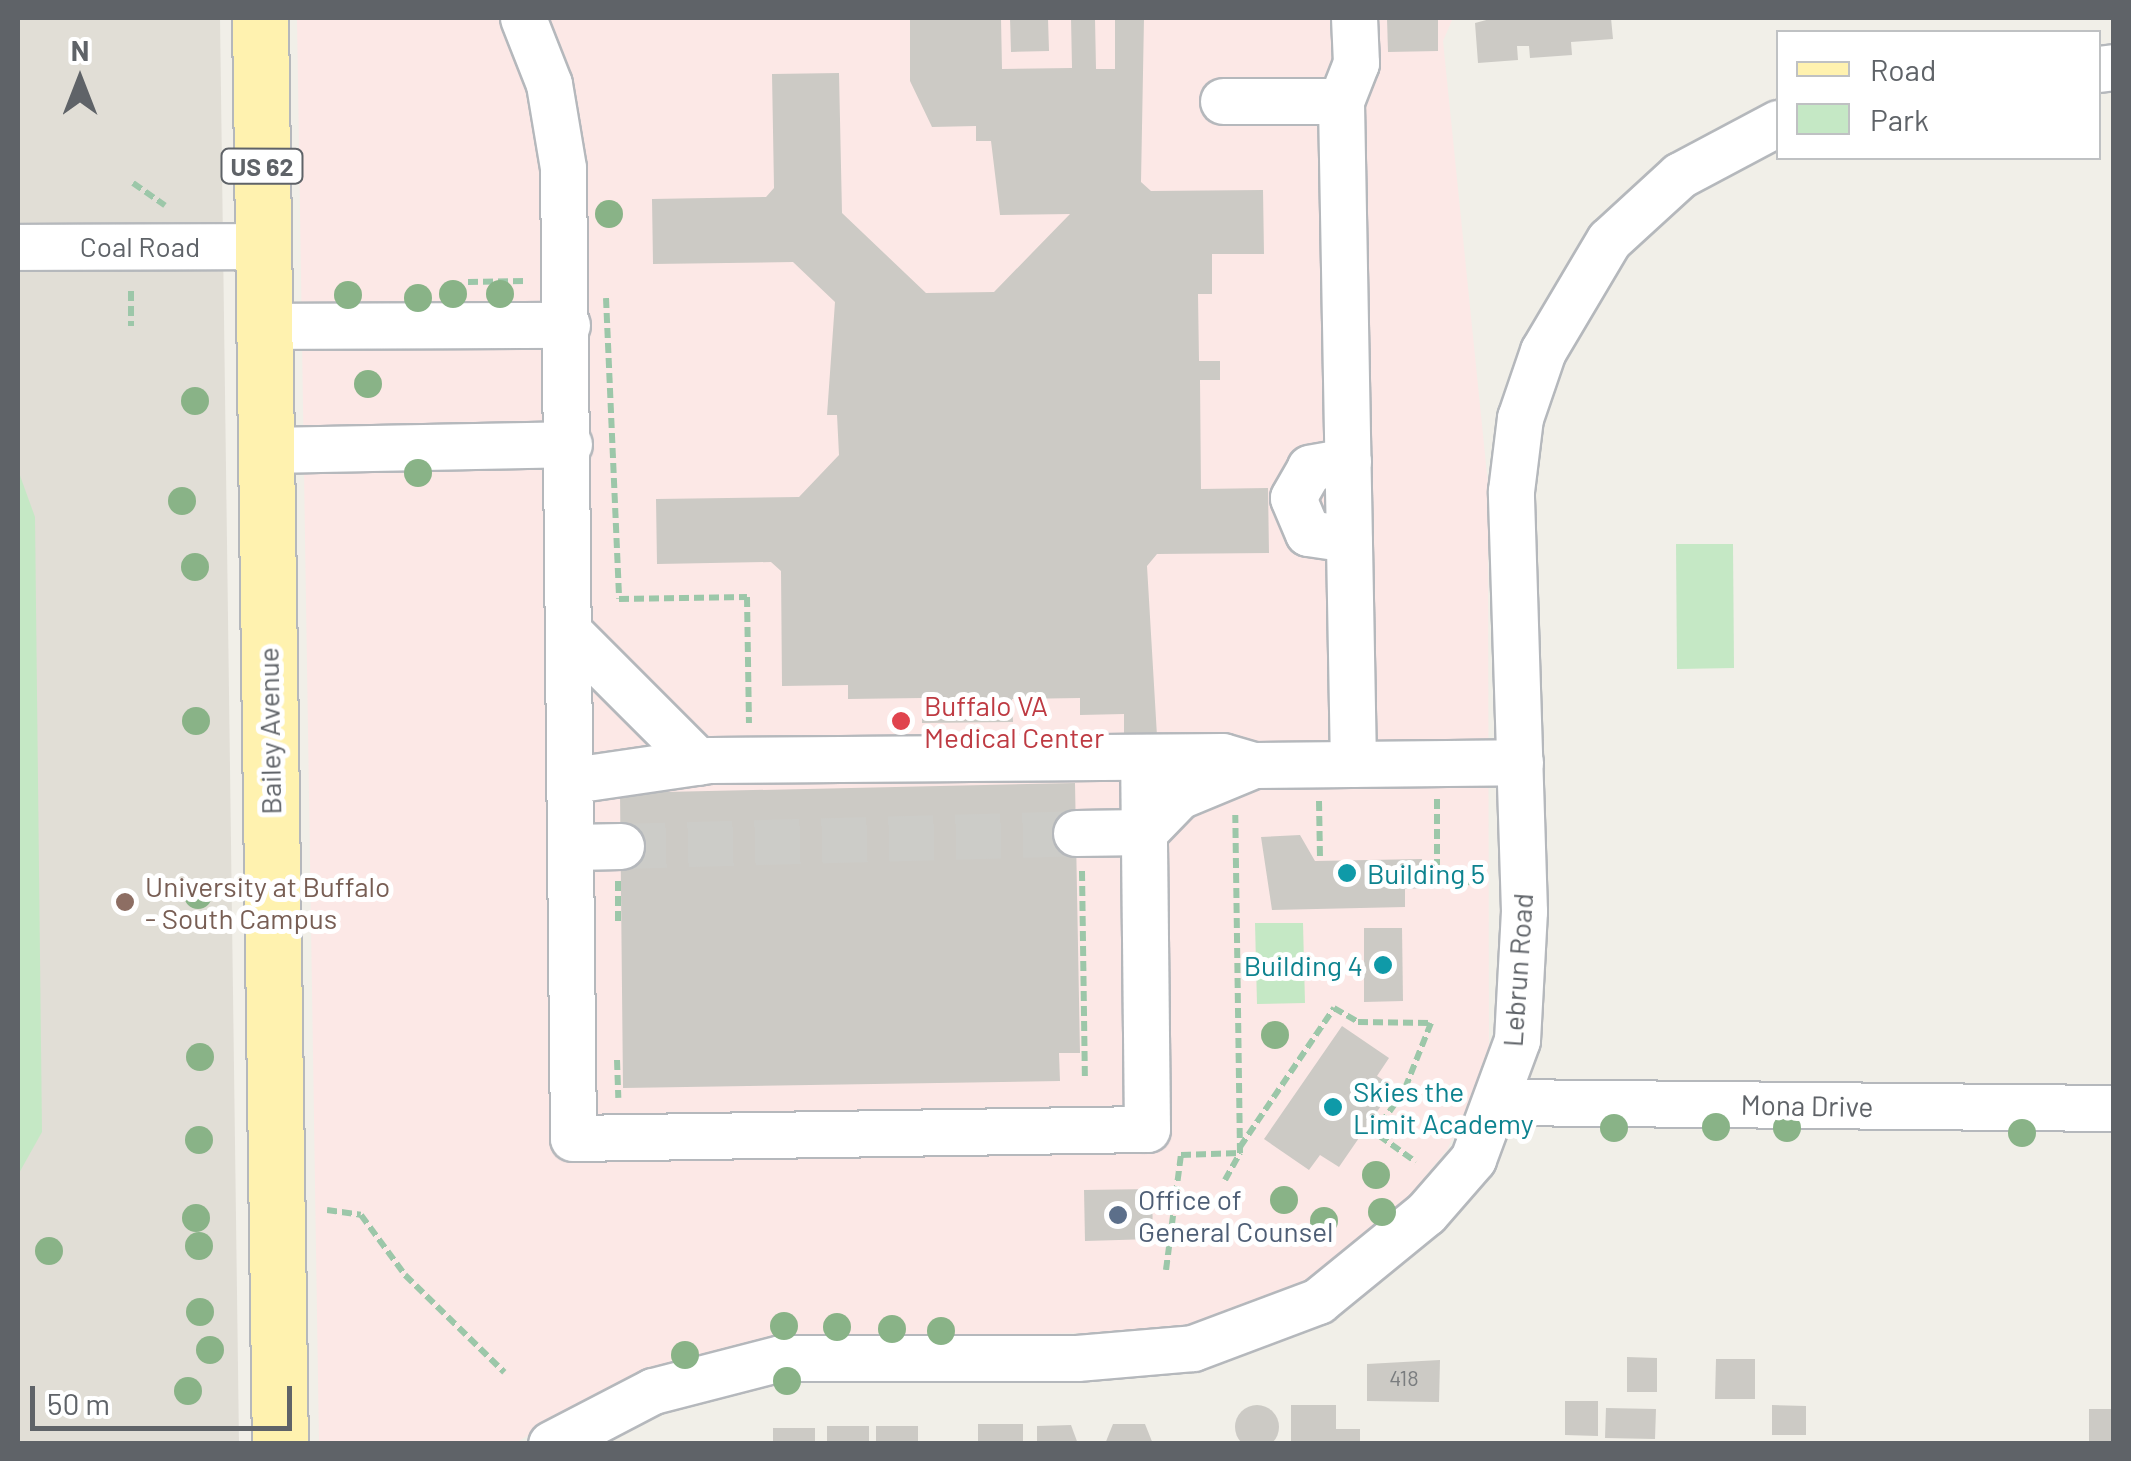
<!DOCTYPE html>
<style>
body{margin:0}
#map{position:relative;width:2131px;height:1461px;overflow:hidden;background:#f1efe8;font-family:Barlow,sans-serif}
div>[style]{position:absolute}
.education>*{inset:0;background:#e1ded6}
.medical>*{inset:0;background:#fce8e6}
.green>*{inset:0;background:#c5e8c5}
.building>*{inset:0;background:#cccac5}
.round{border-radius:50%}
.minor-tunnel>*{height:45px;margin-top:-22.5px;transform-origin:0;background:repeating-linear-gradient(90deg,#ccccc8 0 45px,transparent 0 67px)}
.path>*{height:6px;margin-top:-3px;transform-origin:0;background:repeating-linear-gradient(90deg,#9cc7a9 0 10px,transparent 0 15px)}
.roads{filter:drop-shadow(2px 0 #b5b8bc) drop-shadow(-2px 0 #b5b8bc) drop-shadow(0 2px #b5b8bc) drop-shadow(0 -2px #b5b8bc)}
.minor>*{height:45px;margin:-22.5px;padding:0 22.5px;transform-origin:22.5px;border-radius:22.5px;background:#fff}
.major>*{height:55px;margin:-27.5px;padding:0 27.5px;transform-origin:27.5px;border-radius:27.5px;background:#fff2af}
.trees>*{width:28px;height:28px;margin:-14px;border-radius:50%;background:#89b387}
.dots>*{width:28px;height:28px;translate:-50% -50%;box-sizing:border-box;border:5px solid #fff;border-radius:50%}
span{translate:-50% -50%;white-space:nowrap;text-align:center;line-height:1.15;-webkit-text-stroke:10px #fff;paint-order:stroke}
.number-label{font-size:22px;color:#7a7d7f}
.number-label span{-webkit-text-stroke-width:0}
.shield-label span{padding:2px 8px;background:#fff;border:2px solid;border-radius:8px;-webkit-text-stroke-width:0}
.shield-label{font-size:25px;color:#5f6368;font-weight:700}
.street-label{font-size:28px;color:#5f6368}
.health-label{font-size:28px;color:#be3a42}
.left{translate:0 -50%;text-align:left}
.culture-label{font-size:28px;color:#0d838f}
.right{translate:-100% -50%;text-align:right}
.education-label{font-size:28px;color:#785e54}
.service-label{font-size:28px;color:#4e5e75}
.frame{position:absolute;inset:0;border:20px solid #5f6368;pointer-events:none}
.legend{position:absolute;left:1776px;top:30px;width:325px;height:130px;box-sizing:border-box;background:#fff;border:2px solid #bfc1c3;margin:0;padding:12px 18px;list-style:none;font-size:30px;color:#5f6368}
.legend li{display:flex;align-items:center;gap:20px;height:50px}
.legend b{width:50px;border:2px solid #bfc1c3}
.north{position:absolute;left:30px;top:30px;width:100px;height:100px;-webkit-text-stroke:8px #fff;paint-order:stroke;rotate:0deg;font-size:28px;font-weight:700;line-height:40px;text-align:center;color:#5f6368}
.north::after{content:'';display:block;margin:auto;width:35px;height:45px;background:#5f6368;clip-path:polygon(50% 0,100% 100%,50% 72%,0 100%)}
.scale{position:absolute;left:30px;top:1386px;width:262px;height:45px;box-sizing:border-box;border:5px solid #5f6368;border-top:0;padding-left:12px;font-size:30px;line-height:35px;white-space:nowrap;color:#5f6368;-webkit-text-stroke:8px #fff;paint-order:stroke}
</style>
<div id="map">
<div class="education">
<div style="clip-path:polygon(18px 18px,220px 18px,239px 1443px,18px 1443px)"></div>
</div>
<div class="medical">
<div style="clip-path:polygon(297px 18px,1453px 18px,1443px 41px,1488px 484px,1489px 1061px,1447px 1150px,1384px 1226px,1314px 1279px,1174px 1331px,768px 1340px,658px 1368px,585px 1399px,516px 1443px,319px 1443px)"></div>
</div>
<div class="green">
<div style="clip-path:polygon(18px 470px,35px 517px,42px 1132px,18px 1175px)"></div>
<div style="clip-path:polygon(1676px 544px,1733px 544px,1734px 668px,1677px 669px)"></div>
<div style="clip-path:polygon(1255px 923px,1303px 923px,1305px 1003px,1257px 1004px)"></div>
</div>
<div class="building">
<div style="clip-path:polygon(910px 18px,1001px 18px,1002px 69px,1072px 68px,1071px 18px,1095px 18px,1096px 69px,1115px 69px,1115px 18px,1144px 18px,1141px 182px,1151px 191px,1263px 190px,1264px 254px,1212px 254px,1212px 294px,1198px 294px,1199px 361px,1220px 361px,1220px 380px,1200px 380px,1201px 489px,1268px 488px,1269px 553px,1157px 554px,1147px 566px,1157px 736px,1124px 736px,1124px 714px,1080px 715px,1080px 698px,1012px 699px,1013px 722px,922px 723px,922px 698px,848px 699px,848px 685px,782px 686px,781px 571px,771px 562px,657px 564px,656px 499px,799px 497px,839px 455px,837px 415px,827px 415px,835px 302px,793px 262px,653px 264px,652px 199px,766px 197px,774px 188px,772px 74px,839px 73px,842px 213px,926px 293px,994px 292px,1070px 214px,1000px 215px,991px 141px,976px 141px,976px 126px,932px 127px,910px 81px)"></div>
<div style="clip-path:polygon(1010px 18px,1048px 18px,1049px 51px,1011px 52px)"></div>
<div style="clip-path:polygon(1387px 18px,1438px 18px,1438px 51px,1388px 52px)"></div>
<div style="clip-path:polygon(1494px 18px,1611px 18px,1613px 39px,1571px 42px,1572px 55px,1530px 58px,1529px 46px,1517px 46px,1518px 60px,1478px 63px,1475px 23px)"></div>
<div style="clip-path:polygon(1075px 783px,1080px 1053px,1059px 1053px,1060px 1081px,623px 1088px,620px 793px)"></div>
<div style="clip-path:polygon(1300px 835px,1315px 861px,1422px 859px,1423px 888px,1405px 889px,1405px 907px,1272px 910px,1261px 837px)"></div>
<div style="clip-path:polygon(1364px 928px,1402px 928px,1403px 1001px,1364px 1002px)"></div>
<div style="clip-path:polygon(1342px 1026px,1389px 1058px,1377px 1076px,1394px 1087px,1339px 1167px,1320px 1155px,1309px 1170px,1264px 1139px)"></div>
<div style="clip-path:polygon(1152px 1189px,1153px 1239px,1085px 1241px,1084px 1190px)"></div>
<div style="clip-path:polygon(1627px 1357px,1657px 1358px,1657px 1392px,1627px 1392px)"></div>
<div style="clip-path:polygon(1716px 1359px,1755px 1359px,1755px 1399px,1715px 1399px)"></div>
<div style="clip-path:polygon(1440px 1360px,1439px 1402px,1367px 1401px,1367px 1364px)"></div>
<div style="clip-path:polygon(1565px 1401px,1598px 1401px,1598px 1436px,1565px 1435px)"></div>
<div style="clip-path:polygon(1291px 1405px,1336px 1405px,1336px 1429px,1360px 1429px,1360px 1444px,1291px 1444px)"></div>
<div style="clip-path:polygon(1772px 1405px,1806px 1406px,1806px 1435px,1772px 1435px)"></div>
<div class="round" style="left:1235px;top:1405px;width:44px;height:44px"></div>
<div style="clip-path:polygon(1606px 1408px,1656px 1409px,1655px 1439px,1605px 1438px)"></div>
<div style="clip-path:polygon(2089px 1409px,2111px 1409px,2111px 1444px,2089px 1444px)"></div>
<div style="clip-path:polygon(978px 1424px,1023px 1424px,1023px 1444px,978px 1444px)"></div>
<div style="clip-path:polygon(1113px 1424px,1145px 1424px,1153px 1444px,1105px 1444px)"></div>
<div style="clip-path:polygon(1071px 1425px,1078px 1444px,1037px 1444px,1037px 1426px)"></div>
<div style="clip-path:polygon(827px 1426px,869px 1426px,869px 1444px,827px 1444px)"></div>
<div style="clip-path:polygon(876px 1426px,918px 1426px,918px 1444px,876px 1444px)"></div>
<div style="clip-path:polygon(773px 1428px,815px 1428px,815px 1444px,773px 1444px)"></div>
</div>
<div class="minor-tunnel">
<div style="left:621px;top:846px;width:455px;rotate:-1.6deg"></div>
</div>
<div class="path">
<div style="left:133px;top:183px;width:39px;rotate:35deg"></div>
<div style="left:468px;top:282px;width:58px;rotate:-1deg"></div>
<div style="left:131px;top:291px;width:35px;rotate:90deg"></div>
<div style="left:606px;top:298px;width:301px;rotate:87.5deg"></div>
<div style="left:619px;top:599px;width:128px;rotate:-0.9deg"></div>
<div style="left:747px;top:597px;width:126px;rotate:89.1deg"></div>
<div style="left:1437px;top:799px;width:83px;rotate:90deg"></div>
<div style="left:1319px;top:801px;width:60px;rotate:89deg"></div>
<div style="left:1082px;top:871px;width:210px;rotate:89.2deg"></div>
<div style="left:618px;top:881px;width:43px;rotate:90deg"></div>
<div style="left:1423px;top:883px;width:52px;rotate:-1.1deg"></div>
<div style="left:617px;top:1060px;width:38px;rotate:88deg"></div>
<div style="left:1367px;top:1127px;width:60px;rotate:35.5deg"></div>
<div style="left:1240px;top:1147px;width:168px;rotate:-55.9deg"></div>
<div style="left:1334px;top:1008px;width:28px;rotate:30deg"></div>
<div style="left:1358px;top:1022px;width:73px;rotate:0.8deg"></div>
<div style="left:1431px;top:1023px;width:73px;rotate:111.7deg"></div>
<div style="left:1404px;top:1091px;width:50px;rotate:125.3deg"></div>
<div style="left:1225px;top:1180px;width:31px;rotate:-61deg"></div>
<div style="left:1240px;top:1153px;width:338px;rotate:-90.8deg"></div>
<div style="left:327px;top:1210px;width:34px;rotate:8deg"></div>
<div style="left:361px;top:1215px;width:74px;rotate:53.7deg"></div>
<div style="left:405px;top:1275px;width:139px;rotate:44.4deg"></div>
<div style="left:1166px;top:1270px;width:116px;rotate:-82.6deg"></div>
<div style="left:1181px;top:1155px;width:59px;rotate:-1.9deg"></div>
</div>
<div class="roads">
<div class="minor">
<div style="left:523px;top:18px;width:71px;rotate:68.5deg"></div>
<div style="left:549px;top:84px;width:85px;rotate:80.5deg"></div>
<div style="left:563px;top:168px;width:970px;rotate:89.41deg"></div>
<div style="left:573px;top:1138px;width:574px;rotate:-0.9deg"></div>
<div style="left:1147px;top:1129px;width:372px;rotate:-90.6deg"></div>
<div style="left:2098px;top:69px;width:16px;rotate:-7deg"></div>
<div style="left:1223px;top:101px;width:118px"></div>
<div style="left:18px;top:247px;width:245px;rotate:-0.2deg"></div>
<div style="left:264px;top:326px;width:303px;rotate:-0.2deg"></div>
<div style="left:265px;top:450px;width:304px;rotate:-1.1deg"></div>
<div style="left:1348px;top:461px;width:39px;rotate:170deg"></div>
<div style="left:1310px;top:468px;width:34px;rotate:120deg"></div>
<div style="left:1293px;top:498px;width:38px;rotate:67deg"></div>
<div style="left:1308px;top:533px;width:41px;rotate:8.3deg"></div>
<div style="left:568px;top:631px;width:185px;rotate:45deg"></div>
<div style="left:1353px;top:764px;width:663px;rotate:-91.04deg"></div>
<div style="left:1341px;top:101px;width:41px;rotate:-68.5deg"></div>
<div style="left:1356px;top:63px;width:45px;rotate:-92.5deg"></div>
<div style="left:573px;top:780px;width:138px;rotate:-8.3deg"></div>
<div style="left:710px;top:760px;width:512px;rotate:-0.45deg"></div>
<div style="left:1222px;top:756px;width:33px;rotate:16deg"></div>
<div style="left:1076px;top:833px;width:68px;rotate:-0.8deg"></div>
<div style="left:1144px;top:832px;width:50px;rotate:-45.8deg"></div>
<div style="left:1179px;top:796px;width:81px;rotate:-22.5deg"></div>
<div style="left:1254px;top:765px;width:266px;rotate:-0.6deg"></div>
<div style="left:574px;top:847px;width:47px;rotate:-1.2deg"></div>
<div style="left:1501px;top:1102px;width:613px;rotate:0.56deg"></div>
<div style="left:551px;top:1444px;width:115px;rotate:-27.5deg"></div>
<div style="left:653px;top:1391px;width:132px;rotate:-14.5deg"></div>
<div style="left:781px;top:1358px;width:296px"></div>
<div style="left:1077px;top:1358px;width:116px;rotate:-4.9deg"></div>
<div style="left:1193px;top:1348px;width:134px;rotate:-20.6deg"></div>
<div style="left:1318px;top:1301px;width:139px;rotate:-39.2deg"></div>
<div style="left:1426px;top:1213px;width:72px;rotate:-49deg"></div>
<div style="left:1473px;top:1159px;width:127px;rotate:-69.7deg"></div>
<div style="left:1517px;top:1040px;width:129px;rotate:-86.9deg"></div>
<div style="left:1524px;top:911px;width:420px;rotate:-91.8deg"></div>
<div style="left:1511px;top:491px;width:74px;rotate:-83deg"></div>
<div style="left:1520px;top:418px;width:71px;rotate:-71.1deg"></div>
<div style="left:1543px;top:351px;width:129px;rotate:-59.3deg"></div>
<div style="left:1609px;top:240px;width:96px;rotate:-42.5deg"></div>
<div style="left:1680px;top:175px;width:111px;rotate:-28deg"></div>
</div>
<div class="major">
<div style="left:260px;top:18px;width:1426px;rotate:89.2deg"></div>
</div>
</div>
<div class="trees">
<div style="left:609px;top:214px"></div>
<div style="left:453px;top:294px"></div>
<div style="left:500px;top:294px"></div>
<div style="left:348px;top:295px"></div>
<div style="left:418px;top:298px"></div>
<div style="left:368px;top:384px"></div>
<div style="left:195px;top:401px"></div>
<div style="left:418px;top:473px"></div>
<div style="left:182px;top:501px"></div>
<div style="left:195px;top:567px"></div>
<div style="left:196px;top:721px"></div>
<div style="left:198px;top:895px"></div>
<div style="left:1275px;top:1035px"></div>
<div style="left:200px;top:1057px"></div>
<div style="left:1716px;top:1127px"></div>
<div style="left:1614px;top:1128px"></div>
<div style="left:1787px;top:1128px"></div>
<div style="left:2022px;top:1133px"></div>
<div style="left:199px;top:1140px"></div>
<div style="left:1376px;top:1175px"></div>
<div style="left:1284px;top:1200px"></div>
<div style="left:1382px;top:1212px"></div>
<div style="left:196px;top:1218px"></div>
<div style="left:1324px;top:1221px"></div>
<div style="left:199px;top:1246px"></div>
<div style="left:49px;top:1251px"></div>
<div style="left:200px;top:1312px"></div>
<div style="left:784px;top:1326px"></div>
<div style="left:837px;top:1327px"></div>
<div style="left:892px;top:1329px"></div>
<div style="left:941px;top:1331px"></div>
<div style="left:210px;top:1350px"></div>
<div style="left:685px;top:1355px"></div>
<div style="left:787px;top:1381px"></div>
<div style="left:188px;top:1391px"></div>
</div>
<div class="dots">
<div style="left:901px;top:721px;background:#e0444e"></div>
<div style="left:1347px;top:873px;background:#0f9aa8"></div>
<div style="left:125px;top:902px;background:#8d6e63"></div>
<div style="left:1383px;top:965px;background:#0f9aa8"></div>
<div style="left:1333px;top:1107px;background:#0f9aa8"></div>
<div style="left:1118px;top:1215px;background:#5c6f8a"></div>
</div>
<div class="number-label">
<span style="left:1404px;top:1378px">418</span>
</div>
<div class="shield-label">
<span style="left:262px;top:166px">US 62</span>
</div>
<div class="street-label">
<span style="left:140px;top:246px">Coal Road</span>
<span style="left:269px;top:731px;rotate:-91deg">Bailey Avenue</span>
<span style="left:1517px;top:970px;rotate:-86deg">Lebrun Road</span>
<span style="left:1807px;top:1105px;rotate:1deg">Mona Drive</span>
</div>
<div class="health-label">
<span class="left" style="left:924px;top:721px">Buffalo VA<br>Medical Center</span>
</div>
<div class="culture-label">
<span class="left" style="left:1367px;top:873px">Building 5</span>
<span class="right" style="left:1363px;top:965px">Building 4</span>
<span class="left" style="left:1353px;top:1107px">Skies the<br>Limit Academy</span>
</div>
<div class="education-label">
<span class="left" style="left:145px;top:902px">University at Buffalo<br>- South Campus</span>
</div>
<div class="service-label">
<span class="left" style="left:1138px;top:1215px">Office of<br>General Counsel</span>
</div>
<div class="frame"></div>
<ul class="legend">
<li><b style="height:12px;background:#fff2af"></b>Road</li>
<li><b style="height:28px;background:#c5e8c5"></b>Park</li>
</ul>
<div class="north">N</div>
<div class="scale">50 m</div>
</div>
